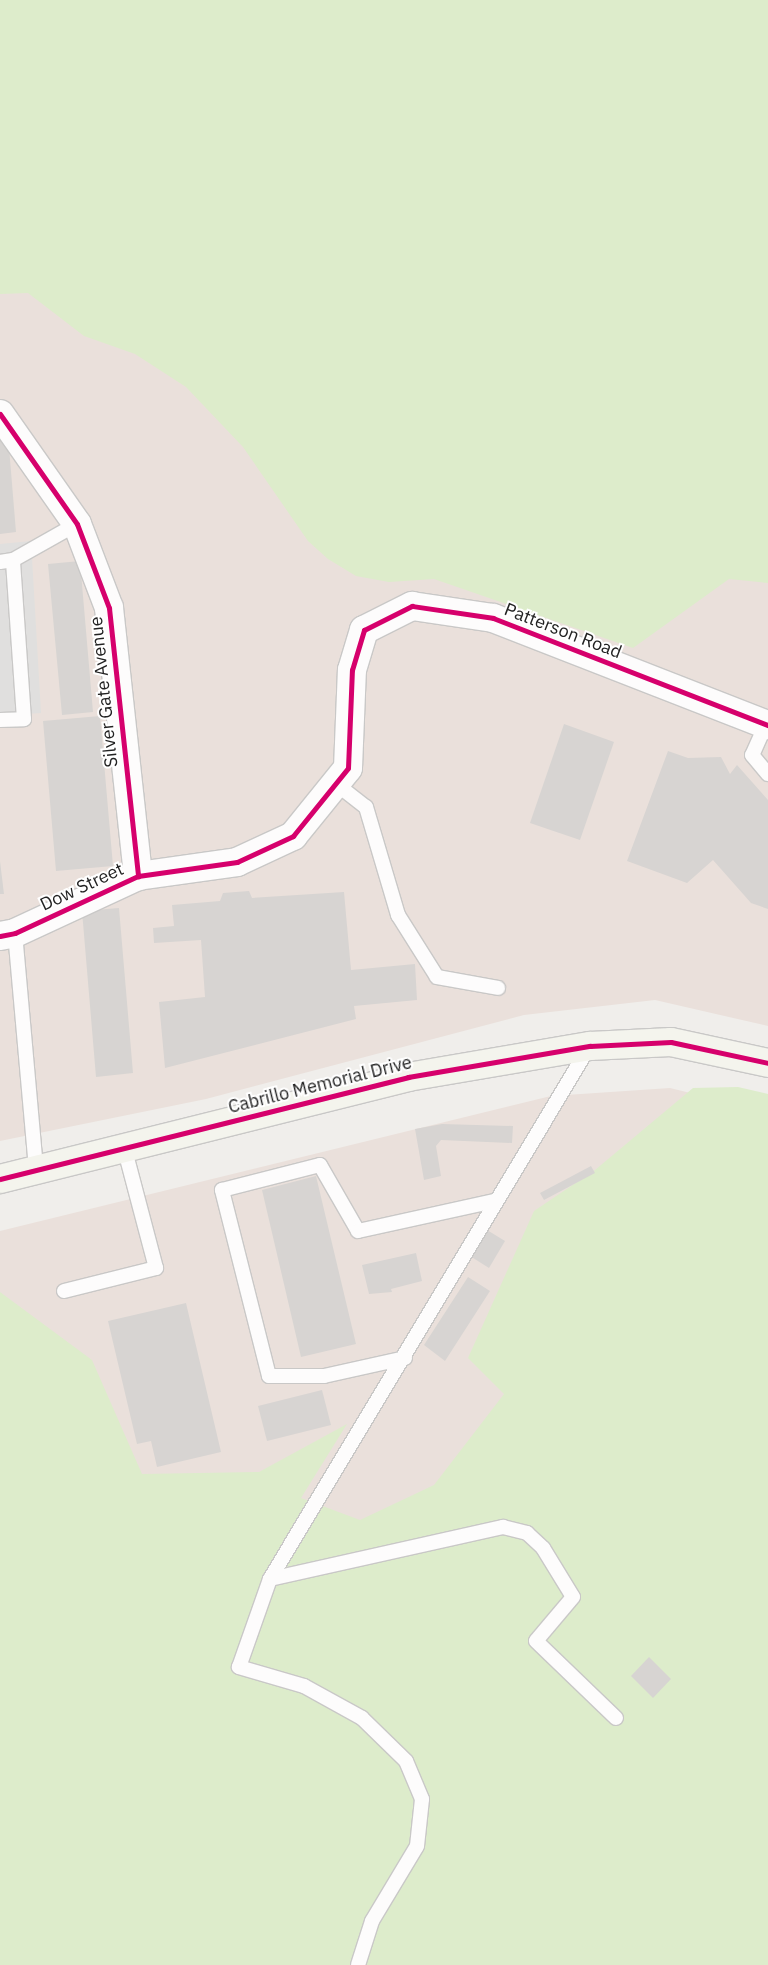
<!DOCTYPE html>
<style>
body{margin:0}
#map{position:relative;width:768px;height:1965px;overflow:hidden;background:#f0eeeb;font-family:"IBM Plex Sans",sans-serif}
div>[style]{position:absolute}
.military>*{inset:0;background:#eae0db}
.grass>*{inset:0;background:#ddeccb}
.parking>*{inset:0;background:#e0dfde}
.building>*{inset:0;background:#d7d4d2}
.roads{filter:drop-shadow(1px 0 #c9c8c7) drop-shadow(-1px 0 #c9c8c7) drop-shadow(0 1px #c9c8c7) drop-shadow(0 -1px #c9c8c7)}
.lane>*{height:14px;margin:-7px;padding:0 7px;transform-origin:7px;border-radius:7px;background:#fdfcfc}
.street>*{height:28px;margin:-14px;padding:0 14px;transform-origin:14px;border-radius:14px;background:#fdfcfc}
.secondary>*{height:28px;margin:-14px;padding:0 14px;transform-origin:14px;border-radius:14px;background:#f4f4ed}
.cycleway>*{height:5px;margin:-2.5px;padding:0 2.5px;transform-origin:2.5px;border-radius:2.5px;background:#d6006c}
span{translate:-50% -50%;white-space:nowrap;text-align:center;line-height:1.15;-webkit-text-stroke:4px #fff;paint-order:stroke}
.street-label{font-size:18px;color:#222}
</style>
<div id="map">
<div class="military">
<div style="clip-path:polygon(0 0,768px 0,768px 1026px,655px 1000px,524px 1015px,206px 1099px,0 1141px)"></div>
<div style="clip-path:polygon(670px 1088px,768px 1112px,768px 1965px,0 1965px,0 1231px,551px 1096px)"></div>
</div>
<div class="grass">
<div style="clip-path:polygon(0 0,768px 0,768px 583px,729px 579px,633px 648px,434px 579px,389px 582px,356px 576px,328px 559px,308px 541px,243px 447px,186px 387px,135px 354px,84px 336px,28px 293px,0 294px)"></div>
<div style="clip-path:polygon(738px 1087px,768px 1094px,768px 1965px,0 1965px,0 1292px,92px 1360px,142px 1474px,259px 1472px,347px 1424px,301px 1498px,360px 1520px,434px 1485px,504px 1394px,468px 1358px,534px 1211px,595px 1170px,693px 1088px)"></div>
</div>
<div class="parking">
<div style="clip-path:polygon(31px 541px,41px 713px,0 716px,0 544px)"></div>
</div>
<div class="building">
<div style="clip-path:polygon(0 435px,8px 435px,16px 532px,0 534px)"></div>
<div style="clip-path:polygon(80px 561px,93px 712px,62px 715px,48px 564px)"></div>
<div style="clip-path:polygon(100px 716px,113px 866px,56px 871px,43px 721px)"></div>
<div style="clip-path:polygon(564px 724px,614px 742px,580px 840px,530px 823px)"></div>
<div style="clip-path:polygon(668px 751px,688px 758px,721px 757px,730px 774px,737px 765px,768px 800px,768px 909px,751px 903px,713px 860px,687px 883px,627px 861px)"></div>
<div style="clip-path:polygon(0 861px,4px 894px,0 894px)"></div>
<div style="clip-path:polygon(249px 891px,252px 898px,344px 892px,351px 970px,415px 964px,417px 1000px,354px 1006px,356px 1019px,165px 1068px,159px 1002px,205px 997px,201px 940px,154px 943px,153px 928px,174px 926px,172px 905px,220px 901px,223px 893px)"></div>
<div style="clip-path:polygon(119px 908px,133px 1073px,96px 1077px,82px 911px)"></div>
<div style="clip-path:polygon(442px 1124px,513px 1126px,512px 1143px,441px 1140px,436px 1146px,441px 1176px,424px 1180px,415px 1129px)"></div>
<div style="clip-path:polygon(591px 1166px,595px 1173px,544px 1200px,540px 1193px)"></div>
<div style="clip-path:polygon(316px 1176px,356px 1344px,301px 1357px,262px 1190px)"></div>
<div style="clip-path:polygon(487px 1230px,505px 1241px,489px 1268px,470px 1256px)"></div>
<div style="clip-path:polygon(416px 1253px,422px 1281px,391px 1289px,392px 1292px,369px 1294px,362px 1265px)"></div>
<div style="clip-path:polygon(468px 1277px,490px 1291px,445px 1361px,424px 1345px)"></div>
<div style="clip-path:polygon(186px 1303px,221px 1452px,157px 1467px,151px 1441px,137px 1444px,108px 1321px)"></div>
<div style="clip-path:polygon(322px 1390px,331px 1425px,267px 1441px,258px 1406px)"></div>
<div style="clip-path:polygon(649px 1657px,671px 1679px,653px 1698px,631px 1676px)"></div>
</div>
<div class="roads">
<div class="lane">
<div style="left:0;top:562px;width:13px;rotate:-9deg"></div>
<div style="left:13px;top:560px;width:73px;rotate:-29.4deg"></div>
<div style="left:0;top:720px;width:24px;rotate:-2deg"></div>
<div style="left:24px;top:719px;width:159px;rotate:-94deg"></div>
<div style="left:766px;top:724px;width:34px;rotate:114deg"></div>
<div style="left:752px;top:755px;width:25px;rotate:50deg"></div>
<div style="left:335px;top:783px;width:39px;rotate:38deg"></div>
<div style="left:366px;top:807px;width:113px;rotate:73.5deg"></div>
<div style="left:398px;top:915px;width:73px;rotate:57.8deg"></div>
<div style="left:437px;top:977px;width:62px;rotate:10.2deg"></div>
<div style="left:15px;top:933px;width:237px;rotate:84.9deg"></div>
<div style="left:64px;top:1291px;width:95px;rotate:-14deg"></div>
<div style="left:156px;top:1268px;width:125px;rotate:-104.8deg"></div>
<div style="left:405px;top:1358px;width:83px;rotate:167.5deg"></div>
<div style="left:324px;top:1376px;width:55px;rotate:180deg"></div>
<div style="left:269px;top:1376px;width:192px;rotate:-104.2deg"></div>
<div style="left:222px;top:1190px;width:101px;rotate:-14.3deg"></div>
<div style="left:320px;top:1165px;width:76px;rotate:60.1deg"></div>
<div style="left:358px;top:1231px;width:139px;rotate:-12.4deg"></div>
<div style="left:270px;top:1579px;width:239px;rotate:-12.6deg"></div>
<div style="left:503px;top:1527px;width:25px;rotate:14deg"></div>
<div style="left:527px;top:1533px;width:22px;rotate:43deg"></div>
<div style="left:543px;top:1548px;width:57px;rotate:58.5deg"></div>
<div style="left:573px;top:1597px;width:57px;rotate:130.1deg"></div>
<div style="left:536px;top:1641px;width:111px;rotate:43.9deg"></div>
<div style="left:358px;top:1965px;width:46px;rotate:-72.3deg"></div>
<div style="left:372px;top:1921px;width:87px;rotate:-59deg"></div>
<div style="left:417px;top:1846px;width:47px;rotate:-83.9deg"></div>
<div style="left:422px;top:1799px;width:41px;rotate:-112.8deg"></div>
<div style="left:406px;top:1761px;width:62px;rotate:-135.7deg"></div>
<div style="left:362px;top:1718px;width:66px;rotate:-151.1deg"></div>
<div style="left:304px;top:1686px;width:68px;rotate:-163.7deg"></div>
<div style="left:239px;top:1667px;width:93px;rotate:-70.6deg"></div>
<div style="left:270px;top:1579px;width:620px;rotate:-59.05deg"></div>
</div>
<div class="street">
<div style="left:0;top:414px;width:134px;rotate:55deg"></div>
<div style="left:77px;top:524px;width:90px;rotate:69.1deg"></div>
<div style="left:109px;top:608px;width:270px;rotate:83.8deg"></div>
<div style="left:0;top:936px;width:15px;rotate:-11deg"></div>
<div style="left:15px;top:933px;width:136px;rotate:-24.9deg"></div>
<div style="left:138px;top:876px;width:100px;rotate:-8deg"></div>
<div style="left:237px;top:862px;width:62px;rotate:-24.9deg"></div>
<div style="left:293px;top:836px;width:87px;rotate:-51deg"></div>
<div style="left:348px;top:768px;width:98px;rotate:-87.7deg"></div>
<div style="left:352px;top:670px;width:42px;rotate:-73.3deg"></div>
<div style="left:364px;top:630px;width:54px;rotate:-26.6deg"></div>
<div style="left:412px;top:606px;width:82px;rotate:8.4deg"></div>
<div style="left:493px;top:618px;width:295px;rotate:21.3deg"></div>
</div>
<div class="secondary">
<div style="left:0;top:1179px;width:421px;rotate:-14deg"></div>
<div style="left:408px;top:1077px;width:185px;rotate:-9.7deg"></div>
<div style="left:590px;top:1046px;width:81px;rotate:-2.8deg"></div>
<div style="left:671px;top:1042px;width:99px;rotate:12.2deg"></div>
</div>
</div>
<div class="cycleway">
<div style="left:0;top:414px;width:134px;rotate:55deg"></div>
<div style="left:77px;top:524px;width:90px;rotate:69.1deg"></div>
<div style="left:109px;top:608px;width:270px;rotate:83.8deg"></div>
<div style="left:0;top:936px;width:15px;rotate:-11deg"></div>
<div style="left:15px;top:933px;width:136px;rotate:-24.9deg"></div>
<div style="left:138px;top:876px;width:100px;rotate:-8deg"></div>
<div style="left:237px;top:862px;width:62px;rotate:-24.9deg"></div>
<div style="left:293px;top:836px;width:87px;rotate:-51deg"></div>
<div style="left:348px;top:768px;width:98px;rotate:-87.7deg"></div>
<div style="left:352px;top:670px;width:42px;rotate:-73.3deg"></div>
<div style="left:364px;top:630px;width:54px;rotate:-26.6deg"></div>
<div style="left:412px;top:606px;width:82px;rotate:8.4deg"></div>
<div style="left:493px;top:618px;width:295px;rotate:21.3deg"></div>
<div style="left:0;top:1179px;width:421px;rotate:-14deg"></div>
<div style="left:408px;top:1077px;width:185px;rotate:-9.7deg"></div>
<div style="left:590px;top:1046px;width:81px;rotate:-2.8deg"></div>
<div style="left:671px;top:1042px;width:99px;rotate:12.2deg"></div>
</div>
<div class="street-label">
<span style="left:563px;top:631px;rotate:21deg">Patterson Road</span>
<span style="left:104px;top:692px;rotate:-96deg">Silver Gate Avenue</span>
<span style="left:82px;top:887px;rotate:-25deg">Dow Street</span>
<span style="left:320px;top:1085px;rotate:-14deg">Cabrillo Memorial Drive</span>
</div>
</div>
